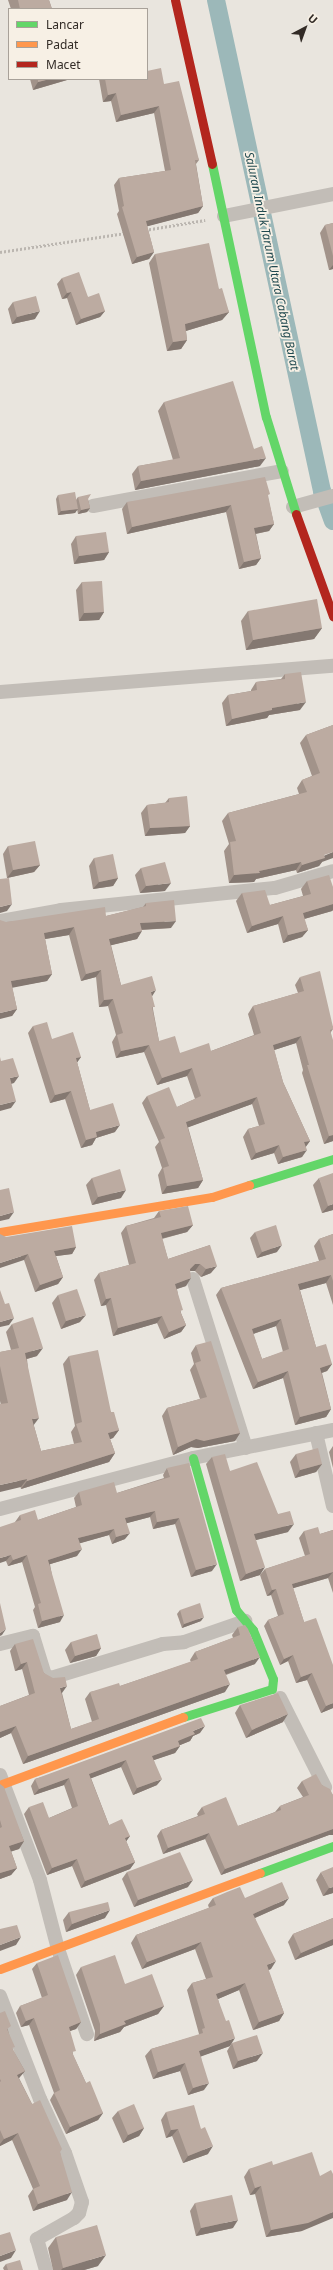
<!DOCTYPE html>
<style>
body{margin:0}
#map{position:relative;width:333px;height:2270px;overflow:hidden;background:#e9e5de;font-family:"Noto Sans",sans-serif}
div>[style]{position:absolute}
.canal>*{height:18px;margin:-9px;padding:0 9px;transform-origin:9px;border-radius:9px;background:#9cb8b9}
.path>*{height:2.5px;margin-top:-1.25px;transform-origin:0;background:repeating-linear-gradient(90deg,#bbb6b0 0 2px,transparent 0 4px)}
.street>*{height:14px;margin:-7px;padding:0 7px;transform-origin:7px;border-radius:7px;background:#c2bdb7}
.fast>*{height:9px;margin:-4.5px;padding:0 4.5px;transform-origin:4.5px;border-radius:4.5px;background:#63d668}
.slow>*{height:9px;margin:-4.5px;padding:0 4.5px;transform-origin:4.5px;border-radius:4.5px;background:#ff974d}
.jam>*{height:9px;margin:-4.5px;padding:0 4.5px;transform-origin:4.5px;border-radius:4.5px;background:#b3261e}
.wall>*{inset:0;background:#a2938a}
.shaded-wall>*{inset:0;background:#847871}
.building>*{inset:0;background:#bcaba1}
span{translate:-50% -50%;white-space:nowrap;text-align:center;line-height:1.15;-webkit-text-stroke:3.5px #f7f0e5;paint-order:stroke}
.water-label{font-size:12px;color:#20494f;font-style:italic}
.legend{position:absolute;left:8px;top:8px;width:140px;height:72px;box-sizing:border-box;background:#f7f0e5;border:1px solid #a8a199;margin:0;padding:5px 7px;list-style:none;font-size:12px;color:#322b26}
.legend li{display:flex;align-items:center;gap:8px;height:20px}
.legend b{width:20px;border:1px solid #a8a199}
.north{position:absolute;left:285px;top:8px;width:40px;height:40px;-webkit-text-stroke:3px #f7f0e5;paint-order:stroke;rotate:41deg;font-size:11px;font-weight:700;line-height:16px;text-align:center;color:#322b26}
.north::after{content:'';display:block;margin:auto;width:14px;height:18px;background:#322b26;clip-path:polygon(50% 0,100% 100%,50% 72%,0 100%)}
</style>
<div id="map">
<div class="canal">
<div style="left:216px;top:0;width:502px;rotate:77.82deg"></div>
<div style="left:322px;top:491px;width:32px;rotate:70deg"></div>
</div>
<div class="path">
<div style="left:145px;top:230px;width:61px;rotate:-9.5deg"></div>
<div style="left:0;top:252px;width:127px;rotate:-8.6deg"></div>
</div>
<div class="street">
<div style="left:224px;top:216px;width:111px;rotate:-11.4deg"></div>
<div style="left:93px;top:506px;width:192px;rotate:-10.5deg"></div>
<div style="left:293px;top:507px;width:41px;rotate:-15.4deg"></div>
<div style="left:0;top:692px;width:334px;rotate:-4.5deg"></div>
<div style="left:0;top:921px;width:62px;rotate:-10.2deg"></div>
<div style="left:61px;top:910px;width:215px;rotate:-5.9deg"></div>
<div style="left:275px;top:888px;width:60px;rotate:-16.3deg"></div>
<div style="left:193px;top:1279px;width:177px;rotate:72.6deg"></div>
<div style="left:316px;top:1433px;width:75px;rotate:76.9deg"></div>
<div style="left:0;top:1509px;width:200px;rotate:-14.8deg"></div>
<div style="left:193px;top:1458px;width:143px;rotate:-11.3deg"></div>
<div style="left:0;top:1644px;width:34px;rotate:-14deg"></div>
<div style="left:33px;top:1636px;width:41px;rotate:72.9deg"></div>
<div style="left:45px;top:1675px;width:7px;rotate:27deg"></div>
<div style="left:51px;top:1678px;width:117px;rotate:-16.9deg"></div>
<div style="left:163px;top:1644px;width:21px;rotate:-5deg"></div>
<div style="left:184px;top:1642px;width:65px;rotate:-19deg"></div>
<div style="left:280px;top:1698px;width:100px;rotate:63.2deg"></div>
<div style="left:0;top:1775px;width:112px;rotate:69.1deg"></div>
<div style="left:40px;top:1880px;width:71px;rotate:75.4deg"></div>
<div style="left:58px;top:1949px;width:90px;rotate:71.2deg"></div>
<div style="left:0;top:1996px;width:110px;rotate:68.8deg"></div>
<div style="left:40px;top:2099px;width:60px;rotate:65.2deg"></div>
<div style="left:65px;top:2153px;width:52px;rotate:70.9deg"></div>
<div style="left:82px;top:2202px;width:11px;rotate:105deg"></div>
<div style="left:79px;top:2213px;width:7px;rotate:135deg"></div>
<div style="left:74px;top:2218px;width:43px;rotate:150.4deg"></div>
<div style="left:37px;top:2239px;width:32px;rotate:74deg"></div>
</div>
<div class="fast">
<div style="left:212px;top:164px;width:259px;rotate:78deg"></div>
<div style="left:266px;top:417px;width:102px;rotate:72.8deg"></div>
<div style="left:249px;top:1185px;width:88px;rotate:-17.2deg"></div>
<div style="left:183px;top:1717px;width:93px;rotate:-17.5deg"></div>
<div style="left:272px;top:1689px;width:10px;rotate:-84deg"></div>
<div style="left:273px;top:1679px;width:53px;rotate:-112.2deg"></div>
<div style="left:253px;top:1630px;width:26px;rotate:-130deg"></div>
<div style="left:236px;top:1610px;width:158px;rotate:-105.8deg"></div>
<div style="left:260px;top:1873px;width:78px;rotate:-20.3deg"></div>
</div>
<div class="slow">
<div style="left:0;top:1232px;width:215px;rotate:-9.4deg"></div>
<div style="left:212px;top:1197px;width:39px;rotate:-18deg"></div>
<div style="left:2px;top:1784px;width:193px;rotate:-20.3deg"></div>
<div style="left:0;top:1969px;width:277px;rotate:-20.3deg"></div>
</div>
<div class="jam">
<div style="left:175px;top:0;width:168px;rotate:77.3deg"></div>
<div style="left:296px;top:514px;width:109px;rotate:70.1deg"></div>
</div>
<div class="wall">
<div style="clip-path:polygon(8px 0,49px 0,52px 9px,11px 9px)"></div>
<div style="clip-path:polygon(30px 79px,68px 79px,67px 80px,33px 90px)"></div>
<div style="clip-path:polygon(99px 79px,147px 79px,164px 84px,199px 160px,196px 164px,203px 206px,198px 213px,147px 226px,154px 252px,149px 259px,132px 264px,117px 214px,119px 211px,114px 185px,119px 178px,165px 171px,154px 113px,116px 122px,111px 101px,103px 102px)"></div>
<div style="clip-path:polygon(333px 223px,333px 269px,329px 270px,320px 233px,325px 225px)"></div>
<div style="clip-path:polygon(155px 254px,219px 289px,229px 312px,222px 320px,186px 331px,187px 340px,181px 349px,167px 351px,149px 263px)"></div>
<div style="clip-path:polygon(62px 278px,88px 297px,105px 311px,100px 317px,76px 325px,67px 298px,62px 299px,57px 284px)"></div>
<div style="clip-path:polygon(13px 302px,35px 319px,12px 324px,8px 309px)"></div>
<div style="clip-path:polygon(164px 402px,254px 449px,260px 466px,135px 490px,132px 474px,138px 466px,173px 460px,158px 411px)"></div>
<div style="clip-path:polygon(58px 495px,76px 500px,78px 497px,88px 499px,90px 508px,87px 512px,78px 514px,77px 509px,75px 513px,58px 515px,56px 499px)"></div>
<div style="clip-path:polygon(268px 498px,274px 524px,269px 531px,256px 534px,261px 558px,256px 565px,239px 569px,226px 512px,127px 534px,122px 509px,127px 502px)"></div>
<div style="clip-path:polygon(76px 536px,109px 552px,104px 560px,74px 564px,71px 544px)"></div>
<div style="clip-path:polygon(82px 582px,104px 612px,99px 620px,79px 621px,76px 590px)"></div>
<div style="clip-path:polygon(248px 611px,322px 628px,314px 639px,246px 650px,241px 621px)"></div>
<div style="clip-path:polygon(285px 674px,300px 710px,269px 715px,267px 718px,226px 726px,222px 703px,228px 695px,251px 691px,251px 690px,256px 682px,281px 679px)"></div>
<div style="clip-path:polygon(333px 725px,322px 862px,319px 866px,297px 873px,296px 870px,256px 879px,254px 882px,229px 883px,224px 851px,229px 844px,222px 821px,228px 813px,299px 794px,297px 788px,302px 780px,312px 776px,300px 743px,306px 735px)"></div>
<div style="clip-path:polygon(169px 798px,190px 826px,185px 833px,145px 836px,141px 813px,147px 805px,165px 803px)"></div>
<div style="clip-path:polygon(8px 846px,40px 865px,34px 872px,7px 878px,3px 854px)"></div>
<div style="clip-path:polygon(94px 858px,118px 878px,113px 886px,93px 889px,89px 866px)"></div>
<div style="clip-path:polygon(141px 868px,165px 891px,140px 893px,135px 875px)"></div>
<div style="clip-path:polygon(307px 881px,333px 887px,333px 910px,332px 911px,304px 919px,308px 930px,302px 937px,283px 943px,278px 924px,247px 933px,236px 901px,242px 893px,270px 905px,303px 896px,301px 889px)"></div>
<div style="clip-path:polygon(146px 903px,171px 928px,142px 930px,137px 939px,111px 945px,121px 985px,152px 996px,153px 1009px,159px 1041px,180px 1053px,211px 1051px,254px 1035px,248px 1014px,253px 1006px,298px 993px,295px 985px,300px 977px,333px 1027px,333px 1029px,331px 1032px,333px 1141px,324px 1144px,302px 1073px,303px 1070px,296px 1043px,274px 1050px,283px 1082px,310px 1141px,306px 1146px,302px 1157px,278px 1164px,274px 1153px,251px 1160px,243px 1137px,248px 1129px,259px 1126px,252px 1104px,188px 1127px,203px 1180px,198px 1188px,162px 1194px,158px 1175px,162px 1168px,155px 1147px,159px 1142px,142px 1103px,147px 1096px,177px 1107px,195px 1099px,187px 1076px,157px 1085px,144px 1052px,116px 1058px,112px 1042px,116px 1035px,108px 1006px,99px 1007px,96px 977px,81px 981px,69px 935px,45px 939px,52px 974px,47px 981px,12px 987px,17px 1009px,12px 1016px,6px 922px,106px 916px,143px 907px)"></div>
<div style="clip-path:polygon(33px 1026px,52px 1039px,81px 1057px,77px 1062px,90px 1110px,115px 1132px,96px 1138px,92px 1145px,81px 1148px,65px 1099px,50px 1103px,28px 1033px)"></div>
<div style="clip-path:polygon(92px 1178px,121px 1198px,92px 1205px,86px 1185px)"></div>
<div style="clip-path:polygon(319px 1178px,333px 1210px,322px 1213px,313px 1185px)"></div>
<div style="clip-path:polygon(159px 1211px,193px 1225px,187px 1232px,162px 1239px,168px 1259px,210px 1245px,211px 1273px,201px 1277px,195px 1271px,190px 1271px,186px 1286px,177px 1289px,181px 1313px,186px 1325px,181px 1332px,164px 1339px,157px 1323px,113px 1336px,106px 1305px,101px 1306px,94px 1280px,99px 1273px,129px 1265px,121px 1233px,126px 1226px,154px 1218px)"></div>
<div style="clip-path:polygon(255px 1232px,277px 1252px,257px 1258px,250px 1238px)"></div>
<div style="clip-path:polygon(evenodd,333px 1234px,333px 1305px,326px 1283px,300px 1290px,316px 1347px,332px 1364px,327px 1371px,322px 1373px,331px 1409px,326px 1417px,295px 1425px,283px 1378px,253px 1389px,216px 1295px,221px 1288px,319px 1261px,314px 1246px,319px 1239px,333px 1234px,276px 1326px,283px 1352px,262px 1359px,253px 1334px,276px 1326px)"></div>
<div style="clip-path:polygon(6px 1237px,76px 1247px,72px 1254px,56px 1256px,63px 1277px,58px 1284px,35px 1292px,24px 1260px)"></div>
<div style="clip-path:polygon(58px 1295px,80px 1322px,61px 1329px,52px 1303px)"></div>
<div style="clip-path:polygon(12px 1324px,37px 1356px,27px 1359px,34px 1426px,41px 1451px,74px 1444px,71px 1432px,75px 1426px,63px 1364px,69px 1356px,111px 1412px,119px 1430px,113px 1438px,110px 1439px,115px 1453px,109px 1462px,21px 1489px,0 1401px,0 1352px,11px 1350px,6px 1332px)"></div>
<div style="clip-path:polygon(196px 1345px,240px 1433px,235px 1441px,198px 1448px,191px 1447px,173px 1455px,162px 1416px,167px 1408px,200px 1399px,190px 1370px,194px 1364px,191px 1353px)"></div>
<div style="clip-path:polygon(333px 1446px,333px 1468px,329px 1452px)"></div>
<div style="clip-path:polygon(296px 1454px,322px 1464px,316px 1472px,295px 1478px,290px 1462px)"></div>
<div style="clip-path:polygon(212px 1457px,230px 1471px,278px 1514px,288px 1532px,256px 1540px,260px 1575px,240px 1581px,206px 1464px)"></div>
<div style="clip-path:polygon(167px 1468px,212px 1571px,191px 1577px,175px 1524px,153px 1529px,150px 1517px,127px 1523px,125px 1539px,112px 1544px,109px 1535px,80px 1543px,77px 1556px,50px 1564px,60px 1622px,38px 1628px,33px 1610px,35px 1607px,22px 1562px,8px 1566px,6px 1561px,15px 1522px,20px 1515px,38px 1520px,76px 1507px,74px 1498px,79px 1492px,117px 1493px,164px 1478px,163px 1475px)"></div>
<div style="clip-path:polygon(333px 1530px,333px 1593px,328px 1578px,293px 1588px,304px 1622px,333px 1708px,321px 1713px,307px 1680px,296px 1683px,288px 1661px,280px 1665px,264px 1626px,268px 1620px,278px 1616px,271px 1595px,267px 1596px,260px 1575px,265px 1569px,305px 1556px,299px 1538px,304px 1531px,320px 1534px)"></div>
<div style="clip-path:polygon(180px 1610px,201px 1621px,182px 1628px,177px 1614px)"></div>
<div style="clip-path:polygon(238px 1627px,255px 1664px,226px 1675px,225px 1692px,23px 1764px,11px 1733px,0 1738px,0 1706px,29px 1695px,22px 1669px,15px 1671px,10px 1651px,15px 1644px,44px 1673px,62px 1693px,71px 1729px,92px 1722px,85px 1699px,90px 1692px,120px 1686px,191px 1662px,190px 1660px,195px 1652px,233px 1638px,232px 1635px)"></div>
<div style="clip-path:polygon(71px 1642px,101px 1648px,96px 1656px,70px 1663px,65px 1650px)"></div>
<div style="clip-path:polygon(240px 1705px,283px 1722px,246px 1738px,235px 1713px)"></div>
<div style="clip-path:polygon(200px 1733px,193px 1736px,190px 1741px,180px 1745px,180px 1746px,175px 1753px,154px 1760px,157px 1785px,133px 1795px,121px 1767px,91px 1778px,109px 1825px,130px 1836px,126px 1841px,135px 1862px,130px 1869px,81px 1888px,72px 1866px,47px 1875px,24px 1814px,29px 1807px,49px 1818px,72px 1808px,64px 1785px,34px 1795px,31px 1786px,35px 1779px)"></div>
<div style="clip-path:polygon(302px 1781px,322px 1785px,333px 1795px,333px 1835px,329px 1835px,221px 1875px,205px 1839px,163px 1854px,157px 1836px,161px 1830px,198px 1816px,197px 1814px,202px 1807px,238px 1826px,275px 1812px,280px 1806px,303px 1797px,297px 1788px)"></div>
<div style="clip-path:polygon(0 1784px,24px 1841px,19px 1849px,11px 1851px,17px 1868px,11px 1875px,0 1879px)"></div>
<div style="clip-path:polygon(127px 1872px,188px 1887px,134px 1907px,122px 1879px)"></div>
<div style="clip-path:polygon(321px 1872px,333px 1893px,323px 1896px,316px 1880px)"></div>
<div style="clip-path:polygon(213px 1898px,245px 1898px,284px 1905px,255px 1918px,271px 1969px,268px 1970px,284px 2013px,279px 2021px,253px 2030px,239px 1990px,218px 1999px,230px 2046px,201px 2056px,204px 2090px,188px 2095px,180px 2071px,153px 2079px,145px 2056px,151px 2049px,199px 2035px,199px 2034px,187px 1990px,192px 1983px,206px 1979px,195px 1949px,142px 1969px,131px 1943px,136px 1935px,209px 1908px,208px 1905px)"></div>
<div style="clip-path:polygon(69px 1912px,105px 1918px,66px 1932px,63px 1920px)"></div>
<div style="clip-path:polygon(333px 1918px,333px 1945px,295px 1960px,288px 1942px,293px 1934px)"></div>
<div style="clip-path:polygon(37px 1963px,81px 2022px,76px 2029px,70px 2031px,73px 2055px,86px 2083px,103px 2113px,98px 2120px,66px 2134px,50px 2100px,54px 2093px,29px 2025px,21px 2027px,16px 2013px,20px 2006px,42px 1998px,32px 1969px)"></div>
<div style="clip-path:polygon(81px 1967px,125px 1984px,164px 2006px,158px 2014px,124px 2027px,120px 2032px,94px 2041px,95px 2031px,76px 1975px)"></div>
<div style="clip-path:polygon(0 2013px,8px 2030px,13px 2050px,25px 2071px,19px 2078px,32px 2104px,60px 2152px,67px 2200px,33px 2211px,28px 2196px,33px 2189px,12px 2140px,0 2146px)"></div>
<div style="clip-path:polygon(232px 2043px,257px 2061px,233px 2069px,227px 2051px)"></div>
<div style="clip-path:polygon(118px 2111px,144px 2128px,139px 2136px,123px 2143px,112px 2118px)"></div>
<div style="clip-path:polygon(166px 2112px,208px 2154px,183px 2163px,172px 2136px,166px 2138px,161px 2120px)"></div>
<div style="clip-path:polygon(273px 2165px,302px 2231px,266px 2237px,255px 2194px,250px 2195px,244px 2177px,249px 2169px)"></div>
<div style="clip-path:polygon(195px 2203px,233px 2228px,196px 2236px,190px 2211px)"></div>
<div style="clip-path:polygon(56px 2237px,98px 2266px,84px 2270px,53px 2270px,48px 2248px)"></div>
<div style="clip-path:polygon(6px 2264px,23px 2270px,4px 2270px,3px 2268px)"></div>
</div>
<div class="shaded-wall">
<div style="clip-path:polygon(50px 79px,68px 79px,67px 80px,33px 90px,38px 82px)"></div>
<div style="clip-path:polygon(116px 93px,111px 101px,103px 102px,108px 95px)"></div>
<div style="clip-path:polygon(159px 106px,154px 113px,116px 122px,121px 115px)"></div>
<div style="clip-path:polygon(203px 206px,198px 213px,141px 228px,146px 221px)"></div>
<div style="clip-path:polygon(154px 252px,149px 259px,132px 264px,137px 257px)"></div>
<div style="clip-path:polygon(333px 265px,333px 269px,329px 270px)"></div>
<div style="clip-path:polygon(71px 292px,67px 298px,62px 299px,67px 293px)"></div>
<div style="clip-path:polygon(40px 311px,35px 319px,12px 324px,17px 317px)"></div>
<div style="clip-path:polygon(105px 311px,100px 317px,76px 325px,81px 319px)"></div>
<div style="clip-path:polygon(229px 312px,222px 320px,179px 333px,185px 324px)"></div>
<div style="clip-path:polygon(187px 340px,181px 349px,167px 351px,173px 342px)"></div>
<div style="clip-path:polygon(266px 458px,260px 466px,135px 490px,141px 481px)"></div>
<div style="clip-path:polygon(231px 505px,226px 512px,127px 534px,132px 527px)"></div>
<div style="clip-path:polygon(90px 508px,87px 512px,78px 514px,81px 510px)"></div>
<div style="clip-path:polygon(78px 509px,75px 513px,58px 515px,61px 511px)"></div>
<div style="clip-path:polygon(274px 524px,269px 531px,249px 535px,254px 528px)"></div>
<div style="clip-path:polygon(109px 552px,104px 560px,74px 564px,79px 556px)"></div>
<div style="clip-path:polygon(261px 558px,256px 565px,239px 569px,244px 562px)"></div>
<div style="clip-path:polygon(104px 612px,99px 620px,79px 621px,84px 613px)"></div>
<div style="clip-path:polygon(322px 628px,314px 639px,246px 650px,253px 640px)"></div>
<div style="clip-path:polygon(306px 702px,300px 710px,269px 715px,267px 718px,226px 726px,232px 719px,272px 708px)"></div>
<div style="clip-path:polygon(190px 826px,185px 833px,145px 836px,150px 828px)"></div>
<div style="clip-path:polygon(333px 852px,333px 858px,322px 862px,319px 866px,297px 873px,302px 865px)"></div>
<div style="clip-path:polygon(301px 862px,296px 870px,256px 879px,254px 882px,229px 883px,234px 875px,259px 871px)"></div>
<div style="clip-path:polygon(40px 865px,34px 872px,7px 878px,13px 870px)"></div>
<div style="clip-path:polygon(118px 878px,113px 886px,93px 889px,99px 882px)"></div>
<div style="clip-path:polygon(171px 883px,165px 891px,140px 893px,146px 886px)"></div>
<div style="clip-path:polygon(12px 904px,7px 911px,0 913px,0 907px)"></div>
<div style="clip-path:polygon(333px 904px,333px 910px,332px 911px,297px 921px,303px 913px)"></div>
<div style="clip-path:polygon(283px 916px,278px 924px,247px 933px,252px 926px)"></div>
<div style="clip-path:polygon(176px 921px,171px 928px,135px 930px,140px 923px)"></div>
<div style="clip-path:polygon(74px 927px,69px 935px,39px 940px,44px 933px)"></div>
<div style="clip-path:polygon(308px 930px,302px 937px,283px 943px,288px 935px)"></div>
<div style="clip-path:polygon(142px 931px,137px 939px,104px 947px,109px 939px)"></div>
<div style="clip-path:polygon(101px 970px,96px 977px,81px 981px,86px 974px)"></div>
<div style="clip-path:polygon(52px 974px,47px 981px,6px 989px,11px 981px)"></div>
<div style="clip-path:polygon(156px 990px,151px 998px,151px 992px)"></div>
<div style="clip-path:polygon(113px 999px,108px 1006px,99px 1007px,104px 1000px)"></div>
<div style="clip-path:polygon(17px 1009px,12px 1016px,0 1019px,0 1013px)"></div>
<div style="clip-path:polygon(301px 1036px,296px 1043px,268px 1052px,273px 1045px)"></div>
<div style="clip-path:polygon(149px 1045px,144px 1052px,116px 1058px,121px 1051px)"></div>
<div style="clip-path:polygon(81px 1057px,76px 1064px,76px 1058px)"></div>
<div style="clip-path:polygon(192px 1068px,187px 1076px,157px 1085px,162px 1078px)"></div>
<div style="clip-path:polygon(19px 1076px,14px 1083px,5px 1086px,10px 1078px)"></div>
<div style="clip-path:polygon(71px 1091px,65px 1099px,50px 1103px,55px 1095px)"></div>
<div style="clip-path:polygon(257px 1097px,252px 1104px,181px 1130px,186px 1122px)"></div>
<div style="clip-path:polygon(16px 1101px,11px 1108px,0 1111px,0 1105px)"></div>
<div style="clip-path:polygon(120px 1125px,115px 1132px,96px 1138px,92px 1145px,81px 1148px,86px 1140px,96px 1132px)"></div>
<div style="clip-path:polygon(333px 1135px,333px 1141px,324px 1144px,329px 1136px)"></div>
<div style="clip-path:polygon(310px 1141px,305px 1148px,304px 1142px)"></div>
<div style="clip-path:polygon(279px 1145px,274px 1153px,251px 1160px,256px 1153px)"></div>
<div style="clip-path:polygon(307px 1150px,302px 1157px,278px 1164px,283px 1157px)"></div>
<div style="clip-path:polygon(203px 1180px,198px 1188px,162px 1194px,167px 1186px)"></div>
<div style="clip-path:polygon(126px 1190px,121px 1198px,92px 1205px,98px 1197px)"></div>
<div style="clip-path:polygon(333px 1204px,333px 1210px,322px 1213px,328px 1206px)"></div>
<div style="clip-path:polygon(14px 1212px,9px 1219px,0 1221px,0 1216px)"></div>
<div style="clip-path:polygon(193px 1225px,187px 1232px,156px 1240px,161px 1233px)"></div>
<div style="clip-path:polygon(282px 1245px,277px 1252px,257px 1258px,262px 1252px)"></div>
<div style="clip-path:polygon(76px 1247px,72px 1254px,49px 1257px,54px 1251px)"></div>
<div style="clip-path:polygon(28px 1254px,24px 1260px,0 1268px,0 1263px)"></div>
<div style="clip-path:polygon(195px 1264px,200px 1264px,195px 1271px,190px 1271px,190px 1269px)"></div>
<div style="clip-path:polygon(217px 1266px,211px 1273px,201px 1277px,206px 1269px)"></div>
<div style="clip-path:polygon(331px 1275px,326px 1283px,293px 1292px,298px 1284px)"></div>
<div style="clip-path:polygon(63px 1277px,58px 1284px,35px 1292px,40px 1285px)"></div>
<div style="clip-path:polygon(191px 1278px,186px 1286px,170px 1291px,175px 1284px)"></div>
<div style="clip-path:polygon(111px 1298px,106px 1305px,101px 1306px,106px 1299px)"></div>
<div style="clip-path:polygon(86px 1315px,80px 1322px,61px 1329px,66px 1321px)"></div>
<div style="clip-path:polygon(162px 1316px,157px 1323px,113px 1336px,118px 1328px)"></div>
<div style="clip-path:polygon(14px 1318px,9px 1325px,0 1327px,0 1322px)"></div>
<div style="clip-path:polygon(281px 1319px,276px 1326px,247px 1336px,252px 1329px)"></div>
<div style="clip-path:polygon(186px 1325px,181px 1332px,164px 1339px,169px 1332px)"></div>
<div style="clip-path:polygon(43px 1348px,37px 1356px,19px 1361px,25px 1353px)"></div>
<div style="clip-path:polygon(332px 1364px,327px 1371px,315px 1375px,320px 1368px)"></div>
<div style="clip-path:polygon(288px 1371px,283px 1378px,253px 1389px,258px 1382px)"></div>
<div style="clip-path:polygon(331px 1409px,326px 1417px,295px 1425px,300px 1417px)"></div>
<div style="clip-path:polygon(39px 1418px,33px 1426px,32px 1419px)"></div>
<div style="clip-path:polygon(119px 1430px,113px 1438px,102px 1442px,108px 1433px)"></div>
<div style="clip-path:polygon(240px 1433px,235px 1441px,198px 1448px,191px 1447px,173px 1455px,178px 1447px,196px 1439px)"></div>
<div style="clip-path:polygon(115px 1453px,109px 1462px,21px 1489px,27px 1481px)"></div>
<div style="clip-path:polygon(322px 1464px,316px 1472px,295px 1478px,300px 1470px)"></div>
<div style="clip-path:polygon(27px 1479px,21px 1487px,0 1492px,0 1485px)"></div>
<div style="clip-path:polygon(155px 1511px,150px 1517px,120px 1525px,125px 1518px)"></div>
<div style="clip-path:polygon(179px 1518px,175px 1524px,153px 1529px,157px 1522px)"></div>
<div style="clip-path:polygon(294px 1524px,288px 1532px,248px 1542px,254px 1534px)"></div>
<div style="clip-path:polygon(114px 1529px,109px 1535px,74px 1545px,78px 1538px)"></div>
<div style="clip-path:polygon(130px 1533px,125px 1539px,112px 1544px,116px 1537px)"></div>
<div style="clip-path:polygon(82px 1549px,77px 1556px,44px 1566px,48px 1560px)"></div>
<div style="clip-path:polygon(11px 1555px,6px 1561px,0 1563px,0 1558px)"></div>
<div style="clip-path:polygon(27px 1555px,22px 1562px,8px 1566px,13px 1560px)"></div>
<div style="clip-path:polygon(217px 1564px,212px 1571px,191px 1577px,196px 1570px)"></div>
<div style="clip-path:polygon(265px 1567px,260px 1575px,240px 1581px,246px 1574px)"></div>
<div style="clip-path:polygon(333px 1572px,328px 1578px,287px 1590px,292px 1584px)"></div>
<div style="clip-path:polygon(276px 1589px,271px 1595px,267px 1596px,272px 1590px)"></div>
<div style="clip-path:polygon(64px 1615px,60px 1622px,38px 1628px,42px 1621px)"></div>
<div style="clip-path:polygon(204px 1617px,201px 1621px,182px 1628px,184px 1624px)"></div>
<div style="clip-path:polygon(6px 1629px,2px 1635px,0 1636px,0 1633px)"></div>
<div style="clip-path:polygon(101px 1648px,96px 1656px,70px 1663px,75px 1656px)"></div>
<div style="clip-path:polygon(293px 1655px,288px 1661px,280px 1665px,284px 1659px)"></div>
<div style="clip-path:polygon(260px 1657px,255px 1664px,218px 1677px,224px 1670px)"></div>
<div style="clip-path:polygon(27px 1662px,22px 1669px,15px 1671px,21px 1664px)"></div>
<div style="clip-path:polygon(312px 1673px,307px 1680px,296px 1683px,301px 1677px)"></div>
<div style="clip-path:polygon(230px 1684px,225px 1692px,23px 1764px,28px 1756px)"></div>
<div style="clip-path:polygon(67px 1686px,62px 1693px,55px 1695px,60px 1688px)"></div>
<div style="clip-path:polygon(333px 1703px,333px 1708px,321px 1713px,326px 1706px)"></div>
<div style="clip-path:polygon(288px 1714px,283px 1722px,246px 1738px,252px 1730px)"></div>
<div style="clip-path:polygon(16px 1726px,11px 1733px,0 1738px,0 1732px)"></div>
<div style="clip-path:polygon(205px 1726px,200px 1733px,193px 1736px,190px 1741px,173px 1748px,178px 1741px,193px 1731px)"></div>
<div style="clip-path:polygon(180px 1746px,175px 1753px,148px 1762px,152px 1756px)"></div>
<div style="clip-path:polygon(126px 1760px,121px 1767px,84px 1781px,89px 1774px)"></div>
<div style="clip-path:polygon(69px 1778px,64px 1785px,34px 1795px,39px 1789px)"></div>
<div style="clip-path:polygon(162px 1779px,157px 1785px,133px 1795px,137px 1788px)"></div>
<div style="clip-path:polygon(333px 1829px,333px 1835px,329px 1835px,221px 1875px,225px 1869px)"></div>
<div style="clip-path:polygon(209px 1833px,205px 1839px,163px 1854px,168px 1848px)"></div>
<div style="clip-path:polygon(130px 1836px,125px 1843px,125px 1838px)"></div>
<div style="clip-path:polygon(24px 1841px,19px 1849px,4px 1854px,9px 1846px)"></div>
<div style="clip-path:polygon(77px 1859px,72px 1866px,47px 1875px,52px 1868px)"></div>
<div style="clip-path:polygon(135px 1862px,130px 1869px,81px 1888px,85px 1881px)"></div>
<div style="clip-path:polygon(17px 1868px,11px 1875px,0 1879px,0 1873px)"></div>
<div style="clip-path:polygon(193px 1880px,188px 1887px,134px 1907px,138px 1900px)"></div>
<div style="clip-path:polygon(333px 1887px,333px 1893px,323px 1896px,329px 1888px)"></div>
<div style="clip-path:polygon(289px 1898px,284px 1905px,248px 1921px,253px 1914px)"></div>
<div style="clip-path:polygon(110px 1910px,105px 1918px,66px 1932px,72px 1924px)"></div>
<div style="clip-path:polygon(21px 1937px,16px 1945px,0 1951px,0 1945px)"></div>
<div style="clip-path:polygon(333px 1939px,333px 1945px,295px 1960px,301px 1953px)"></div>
<div style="clip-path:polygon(201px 1942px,195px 1949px,142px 1969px,147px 1962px)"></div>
<div style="clip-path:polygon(276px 1961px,271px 1969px,261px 1973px,267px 1965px)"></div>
<div style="clip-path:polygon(245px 1983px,239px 1990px,211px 2002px,216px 1994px)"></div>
<div style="clip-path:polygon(164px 2006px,158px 2014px,124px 2027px,120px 2032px,94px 2041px,100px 2034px,124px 2021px)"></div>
<div style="clip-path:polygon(284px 2013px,279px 2021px,253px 2030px,259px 2022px)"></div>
<div style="clip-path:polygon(34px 2018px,29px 2025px,21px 2027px,26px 2021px)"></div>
<div style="clip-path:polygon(81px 2022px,76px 2029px,64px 2033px,69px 2027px)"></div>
<div style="clip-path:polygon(235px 2038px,230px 2046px,194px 2059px,199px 2051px)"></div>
<div style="clip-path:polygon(263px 2053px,257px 2061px,233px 2069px,238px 2061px)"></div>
<div style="clip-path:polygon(185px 2063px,180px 2071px,153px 2079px,158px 2072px)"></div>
<div style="clip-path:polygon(25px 2071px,19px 2078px,12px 2082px,17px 2075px)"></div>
<div style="clip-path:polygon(209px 2083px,204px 2090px,188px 2095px,193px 2088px)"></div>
<div style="clip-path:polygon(103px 2113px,98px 2120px,66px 2134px,70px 2127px)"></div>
<div style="clip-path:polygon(144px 2128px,139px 2136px,123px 2143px,128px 2135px)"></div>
<div style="clip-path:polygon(178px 2129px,172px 2136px,166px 2138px,171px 2130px)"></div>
<div style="clip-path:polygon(18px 2133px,12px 2140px,0 2146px,0 2144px,4px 2139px)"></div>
<div style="clip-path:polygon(213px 2146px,208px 2154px,183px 2163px,188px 2156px)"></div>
<div style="clip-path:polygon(261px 2186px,255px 2194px,250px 2195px,255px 2188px)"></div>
<div style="clip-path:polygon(72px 2192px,67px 2200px,33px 2211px,38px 2204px)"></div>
<div style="clip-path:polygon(333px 2212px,333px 2218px,302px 2231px,266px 2237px,271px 2230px)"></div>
<div style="clip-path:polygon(238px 2220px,233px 2228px,196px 2236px,201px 2228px)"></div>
<div style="clip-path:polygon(16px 2250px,11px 2258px,0 2262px,0 2256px)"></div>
<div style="clip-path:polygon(106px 2255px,98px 2266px,84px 2270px,61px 2270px,63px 2268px)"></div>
</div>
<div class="building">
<div style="clip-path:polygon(18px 0,49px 0,52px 9px,20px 9px)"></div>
<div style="clip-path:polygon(161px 68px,164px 84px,179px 81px,199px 160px,195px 160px,203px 206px,146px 221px,154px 252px,137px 257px,122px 207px,124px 206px,119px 178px,171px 170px,159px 106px,121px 115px,116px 93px,108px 95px,105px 79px,147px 79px,147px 71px)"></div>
<div style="clip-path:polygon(38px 79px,50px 79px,38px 82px)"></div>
<div style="clip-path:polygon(333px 223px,333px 256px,325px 225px)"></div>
<div style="clip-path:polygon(209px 243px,219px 289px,222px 288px,229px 312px,185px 324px,187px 340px,173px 342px,155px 254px)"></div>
<div style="clip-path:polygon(79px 272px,88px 297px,99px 293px,105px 311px,81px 319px,71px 292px,67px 293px,62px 278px)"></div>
<div style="clip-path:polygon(36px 296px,40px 311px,17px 317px,13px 302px)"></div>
<div style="clip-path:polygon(233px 381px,254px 449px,262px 446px,266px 458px,141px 481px,138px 466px,180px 458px,164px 402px)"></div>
<div style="clip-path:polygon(265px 477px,270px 494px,268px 495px,274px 524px,254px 528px,261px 558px,244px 562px,231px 505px,132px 527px,127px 502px)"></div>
<div style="clip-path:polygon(75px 492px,78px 509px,61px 511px,58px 495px)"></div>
<div style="clip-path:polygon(91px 494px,88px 499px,90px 508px,81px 510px,78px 497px)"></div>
<div style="clip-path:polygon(106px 532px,109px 552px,79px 556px,76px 536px)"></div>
<div style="clip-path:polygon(102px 581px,104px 612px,84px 613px,82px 582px)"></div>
<div style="clip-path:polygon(317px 599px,322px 628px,253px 640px,248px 611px)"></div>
<div style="clip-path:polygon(301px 672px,306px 702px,272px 708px,272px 710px,232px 719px,228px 695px,257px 690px,256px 682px,285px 679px,285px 674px)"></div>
<div style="clip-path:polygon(333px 725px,333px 852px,324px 855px,325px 858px,302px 865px,301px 862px,259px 871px,260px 873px,234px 875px,230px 842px,236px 841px,228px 813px,307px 792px,302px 780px,320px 773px,306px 735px)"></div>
<div style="clip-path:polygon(187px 796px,190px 826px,150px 828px,147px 805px,169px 802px,169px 798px)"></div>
<div style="clip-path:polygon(35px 841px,40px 865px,13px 870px,8px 846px)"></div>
<div style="clip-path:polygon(113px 854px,118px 878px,99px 882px,94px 858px)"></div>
<div style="clip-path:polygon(165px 862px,171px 883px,146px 886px,141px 868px)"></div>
<div style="clip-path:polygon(329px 875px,333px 887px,333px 904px,303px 913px,308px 930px,288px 935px,283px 916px,252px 926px,242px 893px,265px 890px,270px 905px,311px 894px,307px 881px)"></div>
<div style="clip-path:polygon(9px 878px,12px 904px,0 907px,0 879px)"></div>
<div style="clip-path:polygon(174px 900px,176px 921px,140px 923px,142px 931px,109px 939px,121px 985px,152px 976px,156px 990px,151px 992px,155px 1007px,152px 1007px,159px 1041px,175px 1036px,180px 1053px,209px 1043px,211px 1051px,261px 1033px,253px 1006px,304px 991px,300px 977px,320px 971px,333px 1027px,333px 1029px,330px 1030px,333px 1040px,333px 1135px,329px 1136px,307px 1065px,309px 1065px,301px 1036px,273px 1045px,283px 1082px,310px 1141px,304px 1142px,307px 1150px,283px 1157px,279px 1145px,256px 1153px,248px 1129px,265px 1124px,257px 1097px,186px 1122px,203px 1180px,167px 1186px,163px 1168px,169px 1166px,160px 1140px,165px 1138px,147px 1096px,169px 1087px,177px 1107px,201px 1096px,192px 1068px,162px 1078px,149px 1045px,121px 1051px,117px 1035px,123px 1033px,113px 999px,104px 1000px,101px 970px,86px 974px,74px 927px,44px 933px,52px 974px,11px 981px,17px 1009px,0 1013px,0 920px,6px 922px,105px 907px,106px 916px,146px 906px,146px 903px)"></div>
<div style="clip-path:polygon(47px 1022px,52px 1039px,73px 1032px,81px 1057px,76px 1058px,90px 1110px,113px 1103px,120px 1125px,96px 1132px,97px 1137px,86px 1140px,71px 1091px,55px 1095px,33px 1026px)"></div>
<div style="clip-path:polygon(0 1057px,1px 1061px,13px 1058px,19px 1076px,10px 1078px,16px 1101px,0 1105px)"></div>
<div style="clip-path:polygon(120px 1169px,126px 1190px,98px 1197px,92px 1178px)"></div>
<div style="clip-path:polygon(333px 1173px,333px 1204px,328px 1206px,319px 1178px)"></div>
<div style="clip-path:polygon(9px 1188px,14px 1212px,0 1216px,0 1190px)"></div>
<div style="clip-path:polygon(188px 1206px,193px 1225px,161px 1233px,168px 1259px,210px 1245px,217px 1266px,206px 1269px,200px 1264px,195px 1264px,190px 1269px,191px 1278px,175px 1284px,183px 1310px,180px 1311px,186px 1325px,169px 1332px,162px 1316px,118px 1328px,111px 1298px,106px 1299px,99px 1273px,136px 1263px,126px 1226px,161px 1217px,159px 1211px)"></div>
<div style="clip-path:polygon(276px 1225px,282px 1245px,262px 1252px,255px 1232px)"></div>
<div style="clip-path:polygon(72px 1226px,76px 1247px,54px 1251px,63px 1277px,40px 1285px,28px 1254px,0 1263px,0 1234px,6px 1237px)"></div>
<div style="clip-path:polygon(evenodd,333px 1234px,333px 1281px,331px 1275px,298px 1284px,316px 1347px,326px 1344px,332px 1364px,320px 1368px,331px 1409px,300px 1417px,288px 1371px,258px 1382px,221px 1288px,326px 1259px,319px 1239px,333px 1234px,281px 1319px,289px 1349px,262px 1359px,252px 1329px,281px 1319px)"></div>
<div style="clip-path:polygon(77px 1289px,86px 1315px,66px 1321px,58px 1295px)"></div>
<div style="clip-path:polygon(0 1290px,5px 1304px,9px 1303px,14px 1318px,0 1322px)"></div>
<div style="clip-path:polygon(33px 1317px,43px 1348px,25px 1353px,39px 1418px,32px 1419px,41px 1451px,82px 1442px,76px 1424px,82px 1422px,69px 1356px,98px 1350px,111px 1412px,114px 1412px,119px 1430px,108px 1433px,115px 1453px,27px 1481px,27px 1479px,0 1485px,0 1404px,8px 1403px,0 1366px,0 1352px,19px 1348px,12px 1324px)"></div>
<div style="clip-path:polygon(211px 1341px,240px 1433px,204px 1441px,196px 1439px,178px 1447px,167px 1408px,207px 1397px,195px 1363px,201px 1361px,196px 1345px)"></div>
<div style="clip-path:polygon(318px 1448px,322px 1464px,300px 1470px,296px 1454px)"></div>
<div style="clip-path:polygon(225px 1454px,230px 1471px,257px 1462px,278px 1514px,290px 1511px,294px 1524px,254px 1534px,265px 1567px,246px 1574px,212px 1457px)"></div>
<div style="clip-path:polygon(189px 1463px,217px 1564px,196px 1570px,179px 1518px,157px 1522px,155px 1511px,125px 1518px,130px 1533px,116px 1537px,114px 1529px,78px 1538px,82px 1549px,48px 1560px,64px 1615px,42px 1621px,38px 1604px,41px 1603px,27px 1555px,13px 1560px,11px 1555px,0 1558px,0 1527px,21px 1520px,20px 1515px,35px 1510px,38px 1520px,82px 1505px,79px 1492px,114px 1482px,117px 1493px,170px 1477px,167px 1468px)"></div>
<div style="clip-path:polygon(318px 1527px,320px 1534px,333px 1530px,333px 1573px,333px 1572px,292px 1584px,304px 1622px,316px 1618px,333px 1665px,333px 1703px,326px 1706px,312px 1673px,301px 1677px,293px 1655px,284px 1659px,268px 1620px,284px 1614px,276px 1589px,272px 1590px,265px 1569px,310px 1554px,304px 1531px)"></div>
<div style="clip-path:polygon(0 1603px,6px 1629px,0 1633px)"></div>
<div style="clip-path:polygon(200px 1603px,204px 1617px,184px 1624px,180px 1610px)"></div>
<div style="clip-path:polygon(245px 1625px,248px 1629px,260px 1657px,224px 1670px,230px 1684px,28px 1756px,16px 1726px,0 1732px,0 1706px,35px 1693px,27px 1662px,21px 1664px,15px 1644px,33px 1639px,44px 1673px,53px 1678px,65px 1677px,67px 1686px,60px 1688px,71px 1729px,99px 1719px,90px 1692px,119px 1683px,120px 1686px,198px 1659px,195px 1652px,240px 1635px,238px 1627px)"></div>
<div style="clip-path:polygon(97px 1634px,101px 1648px,75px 1656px,71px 1642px)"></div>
<div style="clip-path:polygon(278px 1693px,288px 1714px,252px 1730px,240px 1705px)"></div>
<div style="clip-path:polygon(201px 1718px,205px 1726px,193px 1731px,195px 1734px,178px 1741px,180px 1746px,152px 1756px,162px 1779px,137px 1788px,126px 1760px,89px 1774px,109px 1825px,122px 1819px,130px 1836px,125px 1838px,135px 1862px,85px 1881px,77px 1859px,52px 1868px,29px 1807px,43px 1802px,49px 1818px,78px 1806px,69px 1778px,39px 1789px,35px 1779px)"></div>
<div style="clip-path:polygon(316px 1774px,322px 1785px,330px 1789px,333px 1795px,333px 1829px,225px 1869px,209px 1833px,168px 1848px,161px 1830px,205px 1814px,202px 1807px,226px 1797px,238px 1826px,281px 1810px,280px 1806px,309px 1795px,302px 1781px)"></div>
<div style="clip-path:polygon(0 1784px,4px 1787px,24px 1841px,9px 1846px,17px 1868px,0 1873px,0 1828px,2px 1827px,0 1820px)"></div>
<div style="clip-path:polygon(180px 1852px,193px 1880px,138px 1900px,127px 1872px)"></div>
<div style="clip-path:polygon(333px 1867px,333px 1887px,329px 1888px,321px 1872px)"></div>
<div style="clip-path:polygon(282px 1882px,289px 1898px,253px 1914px,276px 1961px,267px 1965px,284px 2013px,259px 2022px,245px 1983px,216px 1994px,226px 2021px,229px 2020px,235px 2038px,199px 2051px,209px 2083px,193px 2088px,185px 2063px,158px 2072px,151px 2049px,203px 2033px,202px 2029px,205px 2028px,192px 1983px,213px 1977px,201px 1942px,147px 1962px,136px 1935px,216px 1905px,213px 1898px,227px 1892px,240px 1887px,245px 1898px)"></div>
<div style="clip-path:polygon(108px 1902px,110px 1910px,72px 1924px,69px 1912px)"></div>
<div style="clip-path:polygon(333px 1918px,333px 1939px,301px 1953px,293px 1934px)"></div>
<div style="clip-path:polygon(17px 1925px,21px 1937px,0 1945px,0 1929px)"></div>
<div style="clip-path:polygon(58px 1955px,81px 2022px,69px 2027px,76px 2051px,72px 2052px,86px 2083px,90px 2081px,103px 2113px,70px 2127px,54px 2093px,60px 2090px,34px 2018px,26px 2021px,20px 2006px,48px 1995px,37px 1963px)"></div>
<div style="clip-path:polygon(115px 1955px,125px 1984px,152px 1974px,164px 2006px,124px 2021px,126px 2024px,100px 2034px,100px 2024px,81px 1967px)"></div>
<div style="clip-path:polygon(5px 2011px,11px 2026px,7px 2029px,15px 2047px,12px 2048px,25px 2071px,17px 2075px,32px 2104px,40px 2100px,62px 2149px,60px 2152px,72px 2192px,38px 2204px,33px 2189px,40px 2186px,18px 2133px,4px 2139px,0 2130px,0 2082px,1px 2081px,0 2079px,0 2013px)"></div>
<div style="clip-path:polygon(257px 2035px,263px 2053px,238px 2061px,232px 2043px)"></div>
<div style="clip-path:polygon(134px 2104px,144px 2128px,128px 2135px,118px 2111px)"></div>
<div style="clip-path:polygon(194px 2105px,201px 2129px,205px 2127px,213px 2146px,188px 2156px,178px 2129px,171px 2130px,166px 2112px)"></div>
<div style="clip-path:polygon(312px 2152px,320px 2176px,331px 2170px,333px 2174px,333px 2212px,308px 2223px,271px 2230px,261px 2186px,255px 2188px,249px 2169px,272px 2161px,273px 2165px)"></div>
<div style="clip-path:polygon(232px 2195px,238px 2220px,201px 2228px,195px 2203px)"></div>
<div style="clip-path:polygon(97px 2225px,106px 2255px,63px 2268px,56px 2237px)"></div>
<div style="clip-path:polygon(10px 2232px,16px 2250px,0 2256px,0 2235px)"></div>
<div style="clip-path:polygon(20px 2260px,23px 2270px,8px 2270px,6px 2264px)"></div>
</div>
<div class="water-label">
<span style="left:272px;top:261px;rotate:78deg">Saluran Induk Tarum Utara Cabang Barat</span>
</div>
<ul class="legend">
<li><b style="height:5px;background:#63d668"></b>Lancar</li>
<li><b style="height:5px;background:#ff974d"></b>Padat</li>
<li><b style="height:5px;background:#b3261e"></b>Macet</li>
</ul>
<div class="north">U</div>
</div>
